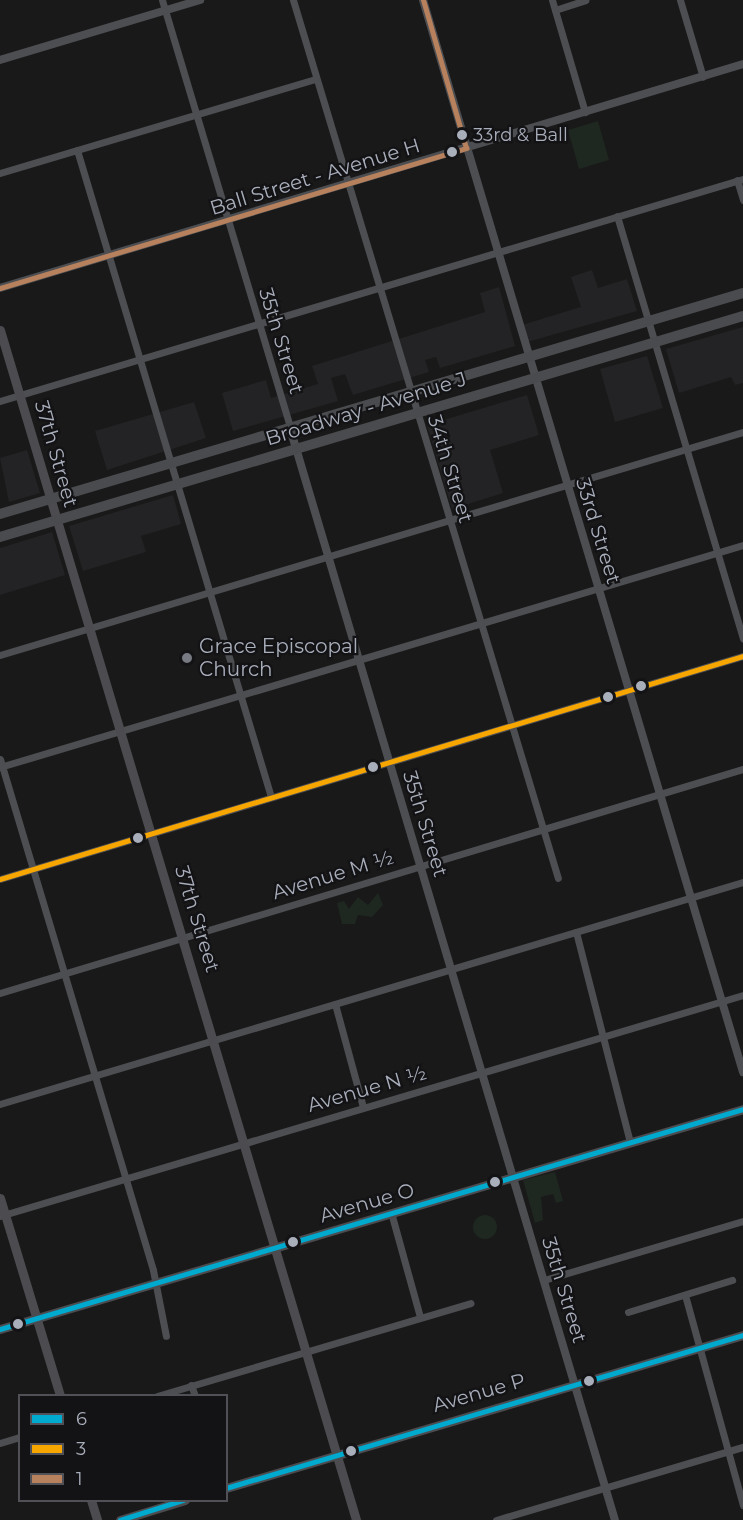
<!DOCTYPE html>
<meta charset="utf-8">
<style>
body{margin:0}
#map{position:relative;width:743px;height:1520px;overflow:hidden;background:#191919;font-family:Montserrat,sans-serif}
div>[style]{position:absolute}
.built>*{inset:0;background:#232325}
.green>*{inset:0;background:#1e2720}
.round{border-radius:50%}
.minor>*{height:7px;margin:-3.5px;padding:0 3.5px;transform-origin:3.5px;border-radius:3.5px;background:#4d4e52}
.tertiary>*{height:8px;margin:-4px;padding:0 4px;transform-origin:4px;border-radius:4px;background:#4d4e52}
.secondary>*{height:9px;margin:-4.5px;padding:0 4.5px;transform-origin:4.5px;border-radius:4.5px;background:#4c4c50}
.primary>*{height:10px;margin:-5px;padding:0 5px;transform-origin:5px;border-radius:5px;background:#4a4b4e}
.bus-1>*{height:4.5px;margin:-2.25px;padding:0 2.25px;transform-origin:2.25px;border-radius:2.25px;background:#00a9ce}
.bus-2>*{height:4.5px;margin:-2.25px;padding:0 2.25px;transform-origin:2.25px;border-radius:2.25px;background:#f7a600}
.bus-3>*{height:4.5px;margin:-2.25px;padding:0 2.25px;transform-origin:2.25px;border-radius:2.25px;background:#b6815c}
.dots>*{width:16px;height:16px;translate:-50% -50%;box-sizing:border-box;border:3px solid #131315;border-radius:50%}
span{translate:-50% -50%;white-space:nowrap;text-align:center;line-height:1.15;-webkit-text-stroke:4.5px #131315;paint-order:stroke}
.bus-label{font-size:18px;color:#a9aebb}
.left{translate:0 -50%;text-align:left}
.street-label{font-size:20px;color:#a9aebb}
.poi-label{font-size:20px;color:#a9aebb}
.legend{position:absolute;left:18px;top:1394px;width:210px;height:108px;box-sizing:border-box;background:#131315;border:2px solid #4f5157;margin:0;padding:8px 10px;list-style:none;font-size:18px;color:#a9aebb}
.legend li{display:flex;align-items:center;gap:12px;height:30px}
.legend b{width:30px;border:2px solid #4f5157}
</style>
<div id="map">
<div class="built">
<div style="clip-path:polygon(592px 270px,598px 288px,627px 279px,637px 311px,527px 342px,522px 325px,581px 307px,571px 277px)"></div>
<div style="clip-path:polygon(499px 287px,515px 346px,440px 368px,436px 357px,425px 360px,429px 372px,353px 395px,345px 374px,331px 378px,338px 401px,233px 431px,222px 393px,266px 380px,271px 398px,318px 384px,312px 366px,485px 312px,480px 293px)"></div>
<div style="clip-path:polygon(743px 327px,743px 383px,735px 385px,731px 377px,679px 393px,666px 349px)"></div>
<div style="clip-path:polygon(647px 356px,663px 408px,615px 422px,600px 369px)"></div>
<div style="clip-path:polygon(527px 395px,539px 435px,490px 450px,503px 493px,452px 509px,427px 425px)"></div>
<div style="clip-path:polygon(194px 402px,206px 438px,107px 470px,95px 431px)"></div>
<div style="clip-path:polygon(27px 450px,40px 493px,9px 502px,0 458px)"></div>
<div style="clip-path:polygon(173px 495px,181px 524px,141px 536px,146px 552px,83px 571px,69px 526px)"></div>
<div style="clip-path:polygon(52px 532px,65px 575px,0 595px,0 548px)"></div>
</div>
<div class="green">
<div style="clip-path:polygon(598px 121px,609px 160px,579px 169px,568px 130px)"></div>
<div style="clip-path:polygon(378px 893px,383px 905px,372px 917px,358px 915px,355px 924px,342px 924px,337px 903px,344px 901px,349px 909px,358px 897px,368px 905px)"></div>
<div style="clip-path:polygon(555px 1172px,563px 1201px,556px 1203px,553px 1194px,541px 1197px,543px 1220px,535px 1223px,523px 1180px)"></div>
<div class="round" style="left:473px;top:1215px;width:24px;height:24px"></div>
</div>
<div class="minor">
<div style="left:162px;top:0;width:447px;rotate:73.3deg"></div>
<div style="left:293px;top:0;width:917px;rotate:73.21deg"></div>
<div style="left:552px;top:0;width:117px;rotate:73.6deg"></div>
<div style="left:680px;top:0;width:80px;rotate:73.4deg"></div>
<div style="left:555px;top:10px;width:32px;rotate:-18deg"></div>
<div style="left:77px;top:150px;width:675px;rotate:73.31deg"></div>
<div style="left:0;top:173px;width:329px;rotate:-16.6deg"></div>
<div style="left:737px;top:180px;width:21px;rotate:73deg"></div>
<div style="left:617px;top:216px;width:441px;rotate:73.4deg"></div>
<div style="left:0;top:401px;width:775px;rotate:-16.64deg"></div>
<div style="left:0;top:655px;width:776px;rotate:-16.71deg"></div>
<div style="left:0;top:759px;width:533px;rotate:73.33deg"></div>
<div style="left:153px;top:1270px;width:67px;rotate:78.9deg"></div>
<div style="left:0;top:767px;width:775px;rotate:-16.64deg"></div>
<div style="left:0;top:879px;width:776px;rotate:-16.71deg"></div>
<div style="left:576px;top:932px;width:217px;rotate:75.6deg"></div>
<div style="left:0;top:993px;width:776px;rotate:-16.78deg"></div>
<div style="left:335px;top:1004px;width:107px;rotate:74.8deg"></div>
<div style="left:0;top:1104px;width:775px;rotate:-16.64deg"></div>
<div style="left:0;top:1216px;width:775px;rotate:-16.56deg"></div>
<div style="left:392px;top:1216px;width:105px;rotate:74.5deg"></div>
<div style="left:544px;top:1280px;width:208px;rotate:-16.5deg"></div>
<div style="left:685px;top:1295px;width:218px;rotate:74.6deg"></div>
<div style="left:628px;top:1312px;width:109px;rotate:-17.1deg"></div>
<div style="left:191px;top:1385px;width:12px;rotate:70deg"></div>
<div style="left:157px;top:1396px;width:327px;rotate:-16.5deg"></div>
<div style="left:0;top:1443px;width:21px;rotate:-17deg"></div>
<div style="left:496px;top:1520px;width:258px;rotate:-16.5deg"></div>
</div>
<div class="tertiary">
<div style="left:423px;top:0;width:1119px;rotate:73.38deg"></div>
<div style="left:0;top:60px;width:209px;rotate:-16.7deg"></div>
<div style="left:0;top:288px;width:776px;rotate:-16.78deg"></div>
<div style="left:290px;top:428px;width:1139px;rotate:73.43deg"></div>
</div>
<div class="secondary">
<div style="left:0;top:330px;width:1242px;rotate:73.34deg"></div>
<div style="left:0;top:1198px;width:207px;rotate:73.1deg"></div>
<div style="left:0;top:1329px;width:775px;rotate:-16.49deg"></div>
<div style="left:226px;top:1488px;width:539px;rotate:-16.49deg"></div>
<div style="left:91px;top:1500px;width:21px;rotate:73deg"></div>
<div style="left:120px;top:1520px;width:68px;rotate:-17.1deg"></div>
</div>
<div class="primary">
<div style="left:0;top:514px;width:775px;rotate:-16.56deg"></div>
<div style="left:0;top:537px;width:775px;rotate:-16.56deg"></div>
</div>
<div class="bus-1">
<div style="left:0;top:1329px;width:775px;rotate:-16.49deg"></div>
<div style="left:226px;top:1488px;width:539px;rotate:-16.49deg"></div>
<div style="left:120px;top:1520px;width:66px;rotate:-17.6deg"></div>
</div>
<div class="bus-2">
<div style="left:0;top:879px;width:776px;rotate:-16.71deg"></div>
</div>
<div class="bus-3">
<div style="left:0;top:288px;width:487px;rotate:-16.7deg"></div>
<div style="left:466px;top:148px;width:154px;rotate:-106.2deg"></div>
</div>
<div class="dots">
<div style="left:462px;top:135px;background:#a9aebb"></div>
<div style="left:452px;top:152px;background:#a9aebb"></div>
<div style="left:187px;top:658px;background:#777a82"></div>
<div style="left:641px;top:686px;background:#a9aebb"></div>
<div style="left:608px;top:697px;background:#a9aebb"></div>
<div style="left:373px;top:767px;background:#a9aebb"></div>
<div style="left:138px;top:838px;background:#a9aebb"></div>
<div style="left:495px;top:1182px;background:#a9aebb"></div>
<div style="left:293px;top:1242px;background:#a9aebb"></div>
<div style="left:18px;top:1324px;background:#a9aebb"></div>
<div style="left:589px;top:1381px;background:#a9aebb"></div>
<div style="left:351px;top:1451px;background:#a9aebb"></div>
</div>
<div class="bus-label">
<span class="left" style="left:473px;top:135px">33rd &amp; Ball</span>
</div>
<div class="street-label">
<span style="left:315px;top:177px;rotate:-17deg">Ball Street - Avenue H</span>
<span style="left:281px;top:341px;rotate:73deg">35th Street</span>
<span style="left:366px;top:409px;rotate:-17deg">Broadway - Avenue J</span>
<span style="left:56px;top:454px;rotate:74deg">37th Street</span>
<span style="left:450px;top:469px;rotate:73deg">34th Street</span>
<span style="left:598px;top:531px;rotate:73deg">33rd Street</span>
<span style="left:425px;top:824px;rotate:73deg">35th Street</span>
<span style="left:333px;top:875px;rotate:-17deg">Avenue M ½</span>
<span style="left:197px;top:919px;rotate:73deg">37th Street</span>
<span style="left:367px;top:1089px;rotate:-16deg">Avenue N ½</span>
<span style="left:367px;top:1203px;rotate:-16deg">Avenue O</span>
<span style="left:564px;top:1290px;rotate:73deg">35th Street</span>
<span style="left:479px;top:1393px;rotate:-16deg">Avenue P</span>
</div>
<div class="poi-label">
<span class="left" style="left:199px;top:658px">Grace Episcopal<br>Church</span>
</div>
<ul class="legend">
<li><b style="height:8px;background:#00a9ce"></b>6</li>
<li><b style="height:8px;background:#f7a600"></b>3</li>
<li><b style="height:8px;background:#b6815c"></b>1</li>
</ul>
</div>
